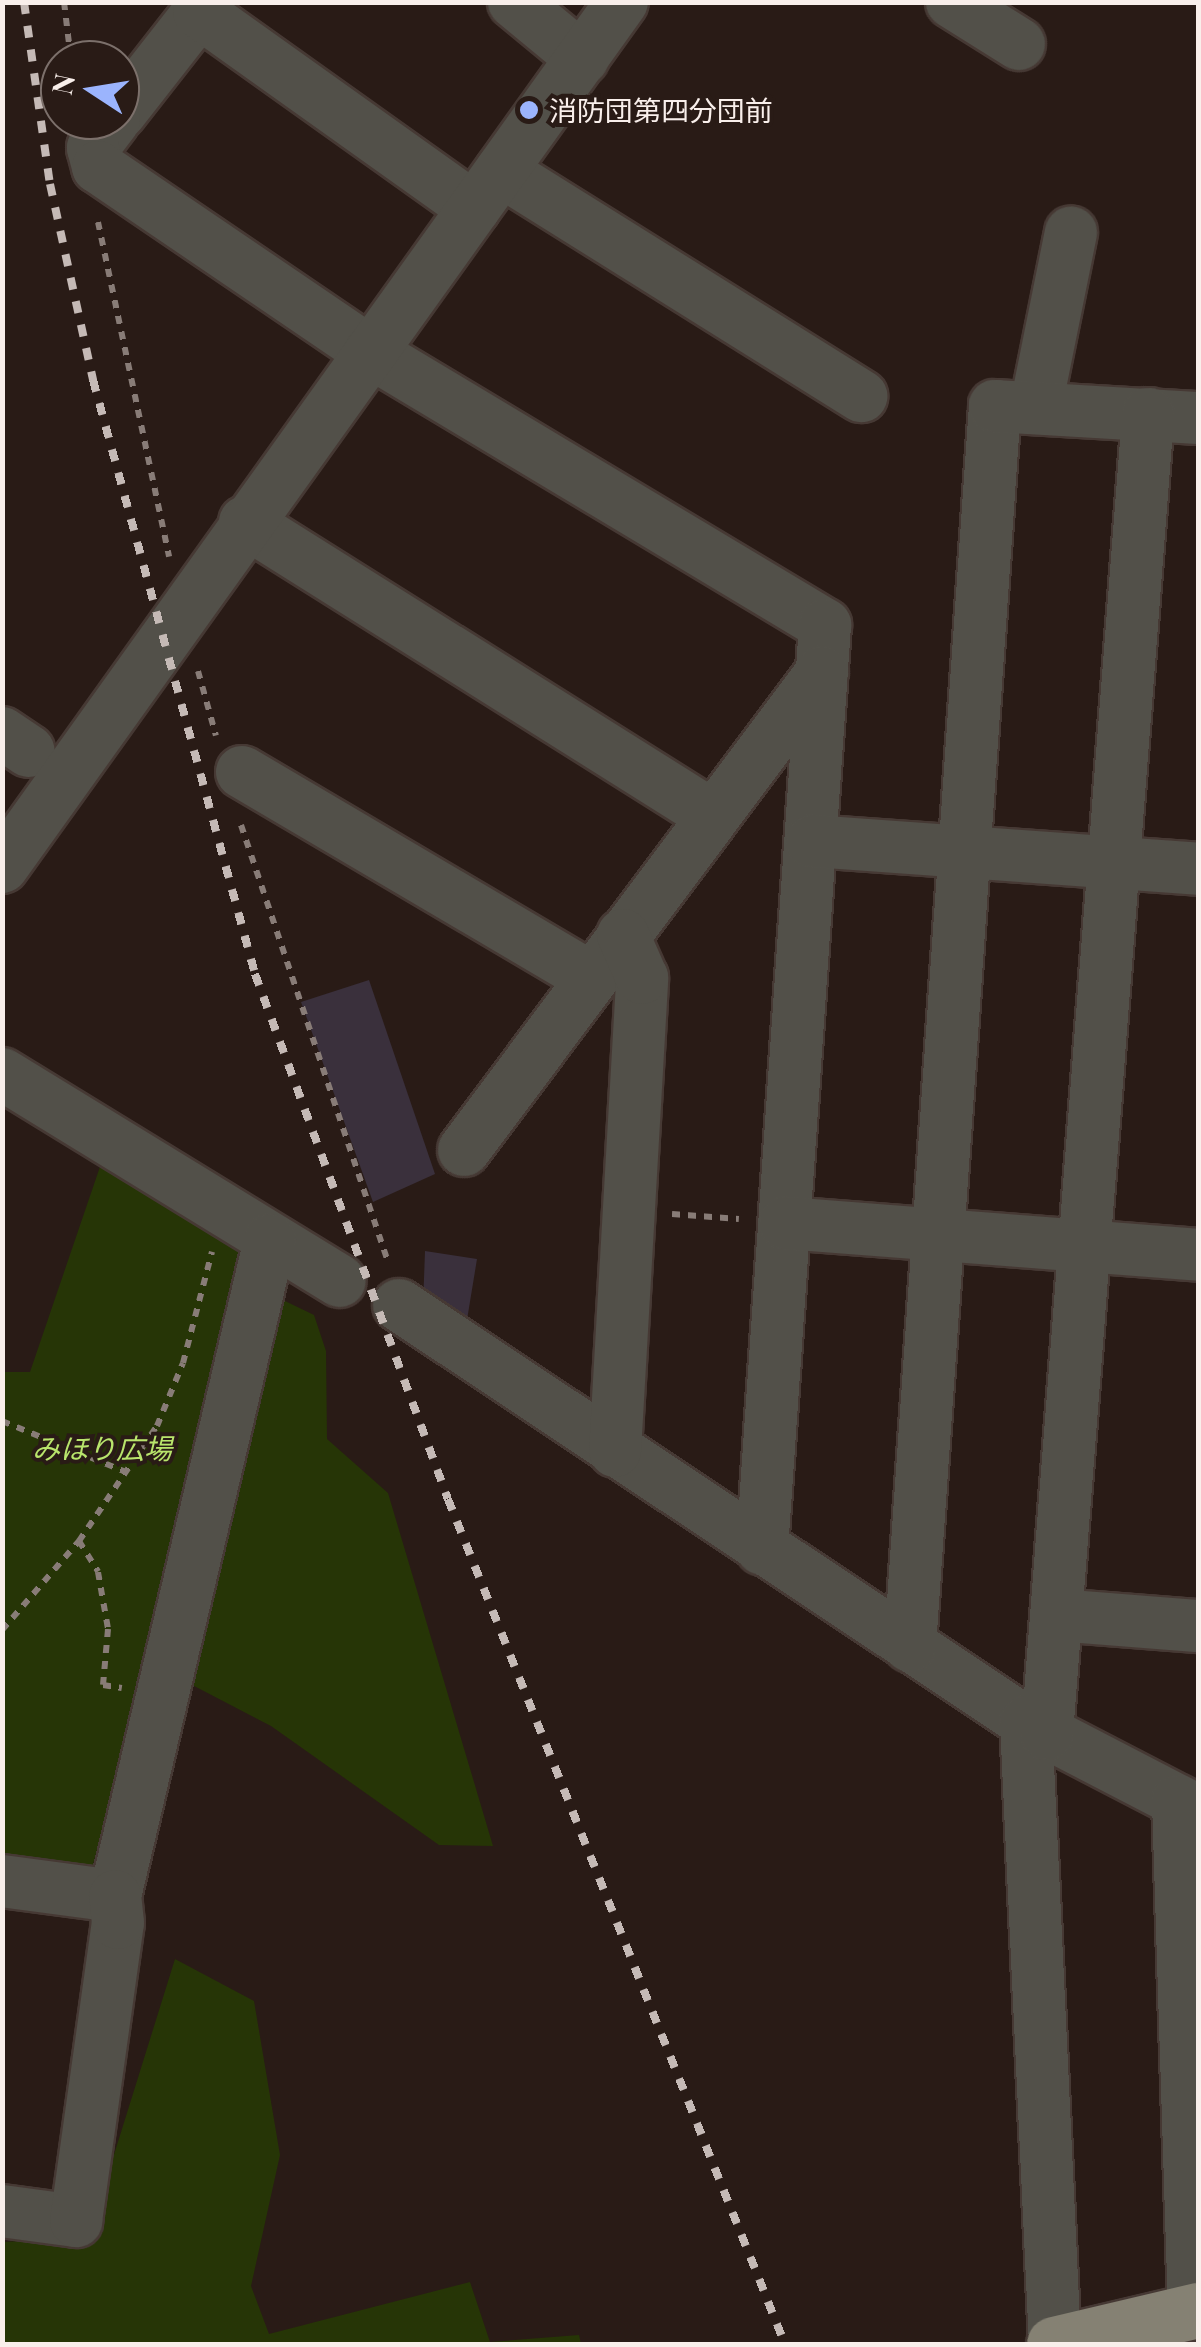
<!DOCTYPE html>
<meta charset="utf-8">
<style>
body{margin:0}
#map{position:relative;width:1201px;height:2347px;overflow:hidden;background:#291b16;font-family:"Playfair Display","Noto Sans JP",serif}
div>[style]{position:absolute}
.green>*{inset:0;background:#263506}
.building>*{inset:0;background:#3a303c}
.path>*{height:6px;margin-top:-3px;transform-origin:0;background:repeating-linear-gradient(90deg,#887c77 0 8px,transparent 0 16px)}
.roads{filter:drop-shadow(2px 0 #463934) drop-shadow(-2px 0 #463934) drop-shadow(0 2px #463934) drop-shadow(0 -2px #463934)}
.minor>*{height:52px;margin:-26px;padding:0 26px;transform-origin:26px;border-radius:26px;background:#525049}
.major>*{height:55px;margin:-27.5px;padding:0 27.5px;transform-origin:27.5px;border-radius:27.5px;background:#858173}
.rail>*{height:8px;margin-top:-4px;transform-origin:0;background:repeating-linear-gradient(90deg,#c5bab6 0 12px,transparent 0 24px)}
.dots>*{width:28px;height:28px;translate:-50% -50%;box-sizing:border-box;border:5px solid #291b16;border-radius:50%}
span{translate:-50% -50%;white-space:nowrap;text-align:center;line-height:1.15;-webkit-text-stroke:8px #291b16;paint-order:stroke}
.poi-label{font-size:28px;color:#f9efeb}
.left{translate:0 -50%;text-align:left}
.park-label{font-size:28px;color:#b9e56c;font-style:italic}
.frame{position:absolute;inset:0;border:5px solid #f9efeb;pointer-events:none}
.north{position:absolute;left:40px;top:40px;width:100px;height:100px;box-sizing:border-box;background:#291b16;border:2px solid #7c706b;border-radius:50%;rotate:282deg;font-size:28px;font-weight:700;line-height:40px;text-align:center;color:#f9efeb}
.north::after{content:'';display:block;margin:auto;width:35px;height:45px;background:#9bb4fd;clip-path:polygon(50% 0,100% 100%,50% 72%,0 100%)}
</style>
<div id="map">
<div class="green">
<div style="clip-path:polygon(105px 1152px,255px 1245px,246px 1282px,314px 1315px,326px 1351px,327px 1439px,388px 1493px,493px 1846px,439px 1845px,271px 1726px,150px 1663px,91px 1871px,3px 1859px,3px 1372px,30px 1372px)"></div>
<div style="clip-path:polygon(175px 1959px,254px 2001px,280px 2155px,251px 2286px,269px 2334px,470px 2282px,490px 2342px,579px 2335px,581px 2344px,3px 2344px,2px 2242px,88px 2238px)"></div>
</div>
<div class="building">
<div style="clip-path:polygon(369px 980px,435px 1174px,373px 1202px,301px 1002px)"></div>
<div style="clip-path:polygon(425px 1251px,477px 1259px,466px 1326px,423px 1306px)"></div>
</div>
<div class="path">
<div style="left:64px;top:2px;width:58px;rotate:83.1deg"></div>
<div style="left:98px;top:222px;width:342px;rotate:78deg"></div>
<div style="left:198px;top:671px;width:67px;rotate:74.5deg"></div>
<div style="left:241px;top:825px;width:462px;rotate:71.4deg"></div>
<div style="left:672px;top:1214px;width:67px;rotate:4.3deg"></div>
<div style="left:2px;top:1421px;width:136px;rotate:22.4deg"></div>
<div style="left:79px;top:1541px;width:36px;rotate:58deg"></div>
<div style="left:98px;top:1572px;width:58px;rotate:80deg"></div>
<div style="left:108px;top:1629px;width:56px;rotate:95.1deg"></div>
<div style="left:103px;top:1685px;width:19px;rotate:9deg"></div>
<div style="left:2px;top:1630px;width:118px;rotate:-49.1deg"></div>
<div style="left:79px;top:1541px;width:139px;rotate:-55.9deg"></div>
<div style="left:157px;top:1426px;width:68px;rotate:-67.6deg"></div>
<div style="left:183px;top:1363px;width:115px;rotate:-75.4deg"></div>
</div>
<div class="roads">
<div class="minor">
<div style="left:514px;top:2px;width:89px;rotate:39.6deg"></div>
<div style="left:952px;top:2px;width:79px;rotate:32.1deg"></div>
<div style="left:120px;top:113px;width:128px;rotate:-52deg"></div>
<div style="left:199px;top:12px;width:338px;rotate:35.5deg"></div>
<div style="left:114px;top:120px;width:35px;rotate:127deg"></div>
<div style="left:93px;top:148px;width:20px;rotate:75deg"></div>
<div style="left:98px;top:167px;width:329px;rotate:34.2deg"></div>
<div style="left:370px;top:352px;width:531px;rotate:30.96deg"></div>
<div style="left:825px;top:625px;width:926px;rotate:93.9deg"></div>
<div style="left:501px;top:171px;width:425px;rotate:32deg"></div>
<div style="left:1036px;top:406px;width:177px;rotate:-78.6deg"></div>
<div style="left:245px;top:522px;width:553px;rotate:32.14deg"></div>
<div style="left:2px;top:733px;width:32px;rotate:34deg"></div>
<div style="left:242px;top:772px;width:404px;rotate:30.5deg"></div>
<div style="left:812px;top:841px;width:387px;rotate:4.1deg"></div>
<div style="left:2px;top:867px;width:1064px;rotate:-54.37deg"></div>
<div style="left:2px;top:1074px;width:396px;rotate:31.5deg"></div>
<div style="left:464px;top:1150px;width:597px;rotate:-53.17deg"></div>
<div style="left:785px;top:1223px;width:414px;rotate:4.4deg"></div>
<div style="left:399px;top:1305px;width:753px;rotate:33.63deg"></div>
<div style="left:1026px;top:1722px;width:194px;rotate:27.4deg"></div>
<div style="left:615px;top:1451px;width:474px;rotate:-86.7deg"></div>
<div style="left:642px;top:978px;width:47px;rotate:-113.8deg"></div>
<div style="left:1057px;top:1615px;width:141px;rotate:4.5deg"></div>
<div style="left:910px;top:1646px;width:1243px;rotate:-86.08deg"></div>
<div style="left:995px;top:406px;width:203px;rotate:3.4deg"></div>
<div style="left:1026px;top:1722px;width:623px;rotate:87.33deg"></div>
<div style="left:1047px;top:1734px;width:1324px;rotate:-85.62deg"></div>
<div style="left:1178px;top:1801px;width:510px;rotate:88.2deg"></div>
<div style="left:2px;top:1881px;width:114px;rotate:7.6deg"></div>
<div style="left:115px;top:1896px;width:674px;rotate:-76.71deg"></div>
<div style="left:2px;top:2211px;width:75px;rotate:7.7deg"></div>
<div style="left:76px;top:2221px;width:301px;rotate:-82deg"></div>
<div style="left:118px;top:1923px;width:27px;rotate:-96deg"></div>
</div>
<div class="major">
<div style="left:1054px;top:2344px;width:148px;rotate:-13.3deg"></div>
</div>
</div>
<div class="rail">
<div style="left:24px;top:2px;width:184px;rotate:81.9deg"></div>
<div style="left:50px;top:184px;width:201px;rotate:77.6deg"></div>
<div style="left:93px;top:380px;width:616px;rotate:74.74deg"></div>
<div style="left:255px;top:974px;width:559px;rotate:69.82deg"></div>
<div style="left:448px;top:1499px;width:910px;rotate:68.26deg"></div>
</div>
<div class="dots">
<div style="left:529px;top:110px;background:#9bb4fd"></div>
</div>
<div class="poi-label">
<span class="left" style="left:549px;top:110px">消防団第四分団前</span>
</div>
<div class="park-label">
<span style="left:102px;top:1448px">みほり広場</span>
</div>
<div class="frame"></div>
<div class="north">N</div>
</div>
